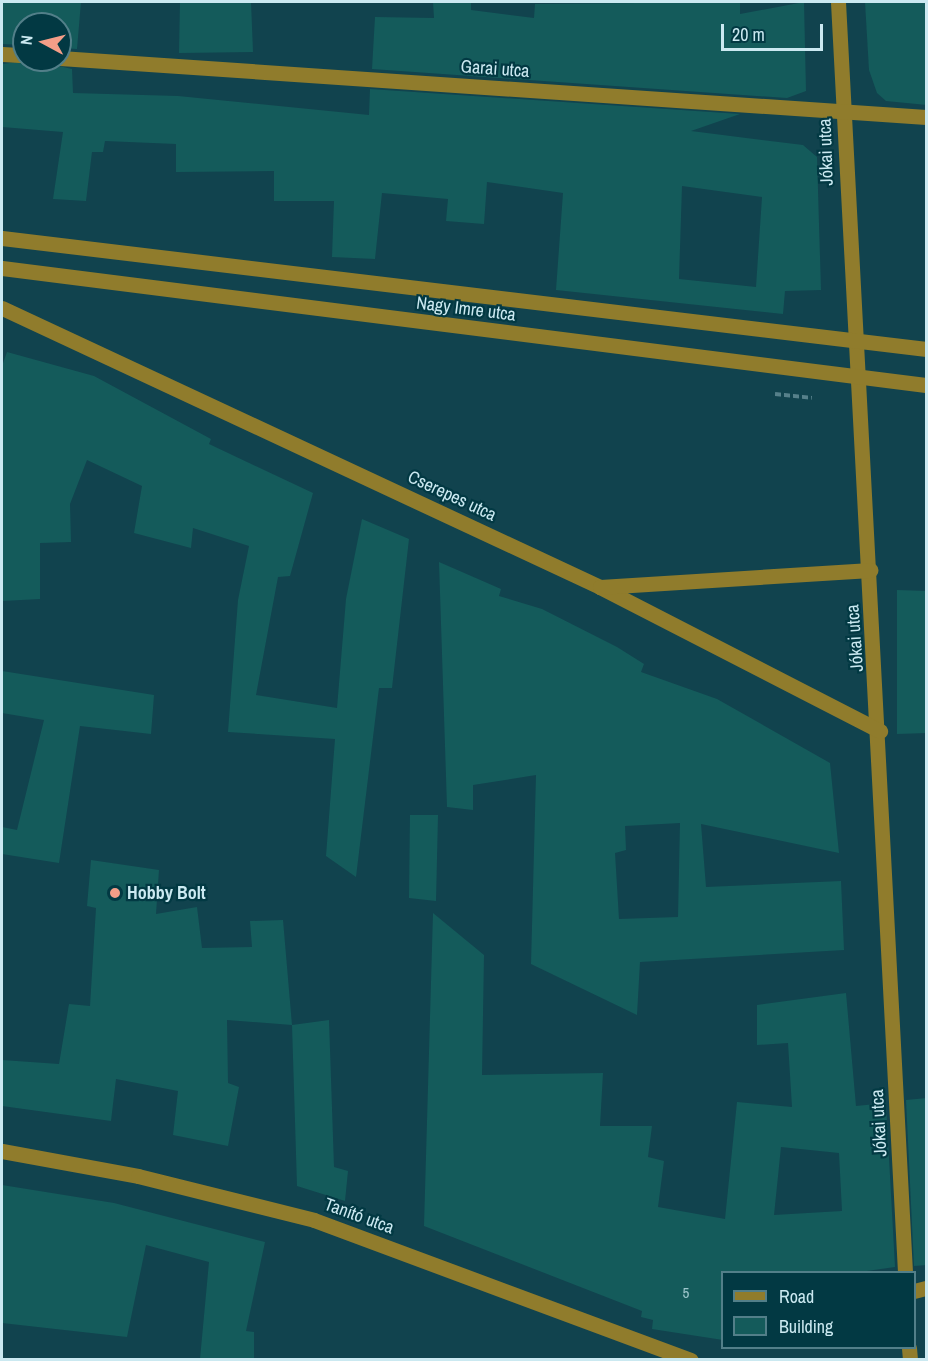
<!DOCTYPE html>
<meta charset="utf-8">
<style>
body{margin:0}
#map{position:relative;width:928px;height:1361px;overflow:hidden;background:#11434e;font-family:"Archivo Narrow",sans-serif}
div>[style]{position:absolute}
.building>*{inset:0;background:#145b5b}
.path>*{height:4px;margin-top:-2px;transform-origin:0;background:repeating-linear-gradient(90deg,#56808a 0 6px,transparent 0 9px)}
.minor>*{height:15px;margin:-7.5px;padding:0 7.5px;transform-origin:7.5px;border-radius:7.5px;background:#907c2c}
.dots>*{width:16px;height:16px;translate:-50% -50%;box-sizing:border-box;border:3px solid #023943;border-radius:50%}
span{translate:-50% -50%;white-space:nowrap;text-align:center;line-height:1.15;-webkit-text-stroke:4.5px #023943;paint-order:stroke}
.number-label{font-size:15px;color:#9dc6cc}
.number-label span{-webkit-text-stroke-width:0}
.street-label{font-size:18px;color:#cbe9f1}
.poi-label{font-size:18px;color:#cbe9f1;font-weight:700}
.left{translate:0 -50%;text-align:left}
.frame{position:absolute;inset:0;border:3px solid #cbe9f1;pointer-events:none}
.legend{position:absolute;left:721px;top:1271px;width:195px;height:78px;box-sizing:border-box;background:#023943;border:2px solid #527f89;margin:0;padding:8px 10px;list-style:none;font-size:18px;color:#cbe9f1}
.legend li{display:flex;align-items:center;gap:12px;height:30px}
.legend b{width:30px;border:2px solid #527f89}
.north{position:absolute;left:12px;top:12px;width:60px;height:60px;box-sizing:border-box;background:#023943;border:2px solid #527f89;border-radius:50%;rotate:277deg;font-size:16px;font-weight:700;line-height:24px;text-align:center;color:#cbe9f1}
.north::after{content:'';display:block;margin:auto;width:21px;height:27px;background:#f49e88;clip-path:polygon(50% 0,100% 100%,50% 72%,0 100%)}
.scale{position:absolute;left:721px;top:24px;width:102px;height:27px;box-sizing:border-box;border:3px solid #cbe9f1;border-top:0;padding-left:8px;font-size:18px;line-height:21px;white-space:nowrap;color:#cbe9f1;-webkit-text-stroke:4px #023943;paint-order:stroke}
</style>
<div id="map">
<div class="building">
<div style="clip-path:polygon(2px 2px,81px 2px,77px 49px,60px 48px,60px 24px,24px 24px,24px 45px,2px 44px)"></div>
<div style="clip-path:polygon(180px 2px,251px 2px,253px 52px,179px 53px)"></div>
<div style="clip-path:polygon(433px 2px,471px 2px,471px 10px,534px 18px,535px 4px,740px 2px,740px 14px,804px 2px,806px 91px,787px 98px,372px 69px,375px 17px,434px 18px)"></div>
<div style="clip-path:polygon(865px 2px,927px 2px,927px 105px,886px 101px,877px 93px,869px 70px)"></div>
<div style="clip-path:polygon(evenodd,32px 60px,72px 69px,73px 93px,178px 96px,369px 115px,370px 89px,740px 114px,691px 131px,803px 145px,817px 157px,821px 290px,785px 291px,783px 314px,556px 290px,563px 193px,487px 182px,484px 224px,446px 221px,448px 199px,382px 193px,375px 259px,332px 257px,334px 201px,274px 201px,274px 171px,176px 172px,176px 144px,105px 141px,103px 152px,92px 152px,86px 201px,53px 199px,63px 132px,2px 127px,2px 64px,32px 60px,682px 186px,762px 197px,756px 287px,679px 279px,682px 186px)"></div>
<div style="clip-path:polygon(7px 352px,94px 376px,211px 439px,209px 444px,313px 493px,290px 576px,278px 577px,256px 695px,337px 708px,346px 599px,362px 519px,409px 539px,392px 688px,379px 688px,356px 877px,326px 856px,335px 739px,228px 732px,238px 600px,249px 546px,193px 528px,191px 548px,134px 533px,142px 486px,87px 460px,70px 504px,71px 542px,40px 543px,40px 599px,2px 601px,2px 366px)"></div>
<div style="clip-path:polygon(evenodd,439px 562px,501px 589px,499px 596px,542px 609px,617px 647px,644px 664px,641px 672px,717px 699px,830px 763px,839px 853px,701px 824px,706px 887px,841px 881px,844px 950px,640px 962px,637px 1015px,531px 964px,536px 775px,473px 785px,473px 810px,447px 807px,439px 562px,680px 823px,678px 917px,619px 919px,615px 853px,626px 850px,625px 826px,680px 823px)"></div>
<div style="clip-path:polygon(897px 590px,927px 591px,927px 733px,897px 734px)"></div>
<div style="clip-path:polygon(2px 671px,154px 695px,151px 734px,80px 726px,59px 863px,2px 854px,2px 827px,17px 830px,44px 720px,2px 713px)"></div>
<div style="clip-path:polygon(410px 815px,438px 815px,436px 901px,409px 898px)"></div>
<div style="clip-path:polygon(91px 860px,159px 870px,156px 914px,197px 907px,202px 948px,252px 947px,250px 921px,283px 920px,292px 1025px,227px 1020px,228px 1083px,239px 1087px,228px 1146px,173px 1135px,178px 1091px,116px 1079px,111px 1121px,2px 1106px,2px 1060px,59px 1064px,69px 1004px,90px 1006px,96px 908px,87px 906px)"></div>
<div style="clip-path:polygon(evenodd,433px 913px,484px 955px,482px 1075px,603px 1073px,600px 1126px,652px 1126px,648px 1157px,664px 1161px,658px 1207px,725px 1219px,737px 1102px,792px 1107px,788px 1043px,757px 1045px,757px 1005px,846px 993px,856px 1106px,886px 1103px,895px 1267px,860px 1272px,723px 1272px,723px 1340px,652px 1329px,653px 1320px,641px 1317px,642px 1311px,424px 1226px,433px 913px,781px 1147px,839px 1153px,842px 1211px,774px 1215px,781px 1147px)"></div>
<div style="clip-path:polygon(329px 1020px,334px 1167px,348px 1171px,345px 1201px,297px 1186px,292px 1025px)"></div>
<div style="clip-path:polygon(927px 1098px,927px 1265px,914px 1266px,906px 1100px)"></div>
<div style="clip-path:polygon(2px 1185px,114px 1203px,265px 1242px,246px 1331px,254px 1332px,254px 1359px,200px 1359px,209px 1262px,146px 1245px,127px 1337px,2px 1323px)"></div>
</div>
<div class="path">
<div style="left:775px;top:394px;width:37px;rotate:6deg"></div>
</div>
<div class="minor">
<div style="left:838px;top:2px;width:1272px;rotate:86.98deg"></div>
<div style="left:2px;top:54px;width:22px;rotate:3deg"></div>
<div style="left:60px;top:58px;width:868px;rotate:3.9deg"></div>
<div style="left:2px;top:238px;width:931px;rotate:6.85deg"></div>
<div style="left:2px;top:268px;width:931px;rotate:7.22deg"></div>
<div style="left:2px;top:308px;width:660px;rotate:25.01deg"></div>
<div style="left:600px;top:587px;width:315px;rotate:27.2deg"></div>
<div style="left:600px;top:587px;width:271px;rotate:-3.6deg"></div>
<div style="left:2px;top:1151px;width:138px;rotate:10.4deg"></div>
<div style="left:138px;top:1176px;width:181px;rotate:14deg"></div>
<div style="left:314px;top:1220px;width:402px;rotate:20.4deg"></div>
<div style="left:914px;top:1291px;width:12px;rotate:-14deg"></div>
<div style="left:909px;top:1348px;width:12px;rotate:85deg"></div>
</div>
<div class="dots">
<div style="left:115px;top:893px;background:#f49e88"></div>
</div>
<div class="number-label">
<span style="left:686px;top:1293px">5</span>
</div>
<div class="street-label">
<span style="left:495px;top:69px;rotate:4deg">Garai utca</span>
<span style="left:826px;top:152px;rotate:-92deg">Jókai utca</span>
<span style="left:466px;top:309px;rotate:7deg">Nagy Imre utca</span>
<span style="left:452px;top:496px;rotate:25deg">Cserepes utca</span>
<span style="left:855px;top:638px;rotate:-94deg">Jókai utca</span>
<span style="left:879px;top:1123px;rotate:-93deg">Jókai utca</span>
<span style="left:359px;top:1216px;rotate:20deg">Tanító utca</span>
</div>
<div class="poi-label">
<span class="left" style="left:127px;top:893px">Hobby Bolt</span>
</div>
<div class="frame"></div>
<ul class="legend">
<li><b style="height:8px;background:#907c2c"></b>Road</li>
<li><b style="height:16px;background:#145b5b"></b>Building</li>
</ul>
<div class="north">N</div>
<div class="scale">20 m</div>
</div>
